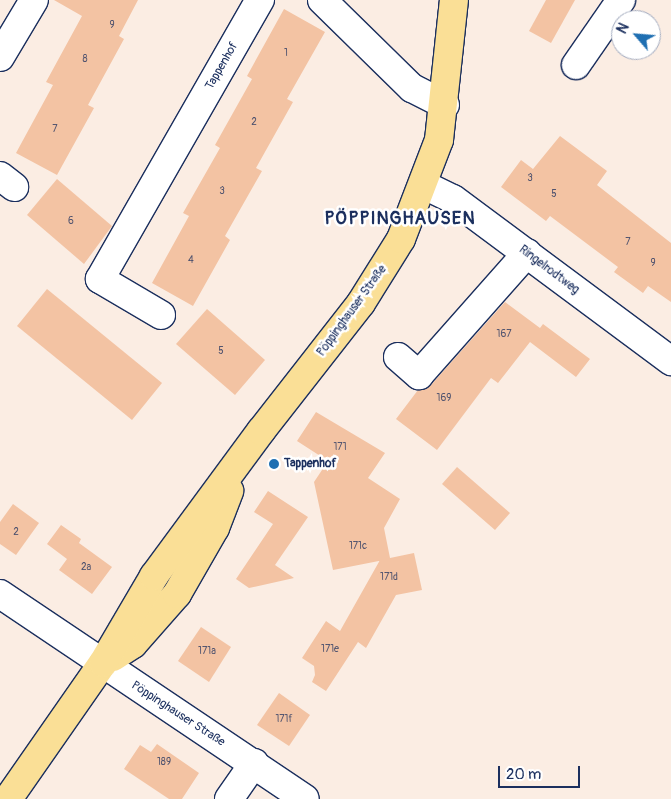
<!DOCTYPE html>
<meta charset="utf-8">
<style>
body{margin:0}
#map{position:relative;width:671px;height:799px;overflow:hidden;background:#fbede3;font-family:Pangolin,sans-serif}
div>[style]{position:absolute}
.building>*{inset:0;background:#f3c3a3}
.roads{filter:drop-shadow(1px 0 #1b2f5e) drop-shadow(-1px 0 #1b2f5e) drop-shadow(0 1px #1b2f5e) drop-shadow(0 -1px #1b2f5e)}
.minor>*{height:28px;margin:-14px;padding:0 14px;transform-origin:14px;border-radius:14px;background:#fff}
.major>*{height:28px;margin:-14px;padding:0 14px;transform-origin:14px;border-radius:14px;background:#fadf96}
.dots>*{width:14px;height:14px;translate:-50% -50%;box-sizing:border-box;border:2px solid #fff;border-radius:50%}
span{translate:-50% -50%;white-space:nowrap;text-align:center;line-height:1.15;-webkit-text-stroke:5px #fff;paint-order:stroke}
.number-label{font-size:10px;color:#51546f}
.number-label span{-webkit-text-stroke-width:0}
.street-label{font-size:12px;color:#1b2f5e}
.poi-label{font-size:12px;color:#1b2f5e;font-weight:700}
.left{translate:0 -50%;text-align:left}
.district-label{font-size:18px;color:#1b2f5e;font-weight:700;letter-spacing:1px}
.north{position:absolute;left:611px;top:10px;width:50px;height:50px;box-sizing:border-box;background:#fff;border:1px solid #a4acbf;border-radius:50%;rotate:297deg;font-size:14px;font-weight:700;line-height:20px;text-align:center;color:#1b2f5e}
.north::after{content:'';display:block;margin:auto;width:18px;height:22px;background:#1f6fb2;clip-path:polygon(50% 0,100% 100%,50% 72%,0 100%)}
.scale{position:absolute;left:498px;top:766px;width:82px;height:22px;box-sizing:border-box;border:2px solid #1b2f5e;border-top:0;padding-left:6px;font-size:15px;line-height:18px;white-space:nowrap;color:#1b2f5e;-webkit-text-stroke:4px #fff;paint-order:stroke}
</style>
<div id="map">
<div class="building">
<div style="clip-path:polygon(54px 0,138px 0,119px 36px,124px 39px,88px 105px,94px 108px,57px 175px,16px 153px,53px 85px,46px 82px,82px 16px)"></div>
<div style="clip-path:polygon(546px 0,575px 0,551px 43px,529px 31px)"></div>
<div style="clip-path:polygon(284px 9px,325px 32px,287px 99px,293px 102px,256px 168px,262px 171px,225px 236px,230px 240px,193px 306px,152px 283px,189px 216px,183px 213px,220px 148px,215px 145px,252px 79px,247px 76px)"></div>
<div style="clip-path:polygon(560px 136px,607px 171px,597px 185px,671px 243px,671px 302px,648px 286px,643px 293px,614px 272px,618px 267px,550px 216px,546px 221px,501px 187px,521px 160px,533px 169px)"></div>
<div style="clip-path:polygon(57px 179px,112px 226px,84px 264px,27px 215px)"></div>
<div style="clip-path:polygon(47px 289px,162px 383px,132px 420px,17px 326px)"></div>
<div style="clip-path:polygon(505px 302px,540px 328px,543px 324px,590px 359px,576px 377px,530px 342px,498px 383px,491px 378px,437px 450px,396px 419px,418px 390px,431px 385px)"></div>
<div style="clip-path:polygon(207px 309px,265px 360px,235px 395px,176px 344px)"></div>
<div style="clip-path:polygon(316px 412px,385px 453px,368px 478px,400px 499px,384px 528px,390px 558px,414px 553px,422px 590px,396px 595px,366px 648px,358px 642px,326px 691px,312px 682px,315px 675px,314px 666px,302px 658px,326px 621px,340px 631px,380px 560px,389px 559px,333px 570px,314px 482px,328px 461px,297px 441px)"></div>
<div style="clip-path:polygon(457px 467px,510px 513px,495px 530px,442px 484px)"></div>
<div style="clip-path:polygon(268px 491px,308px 517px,275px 565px,294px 578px,249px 588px,236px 579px,273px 524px,254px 512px)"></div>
<div style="clip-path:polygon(13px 504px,39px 523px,16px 555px,0 544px,0 522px)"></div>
<div style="clip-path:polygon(61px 525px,81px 539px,78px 545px,79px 543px,112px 567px,92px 594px,59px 570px,67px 559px,47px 544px)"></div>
<div style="clip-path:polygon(201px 627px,231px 647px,209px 682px,178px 661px)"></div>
<div style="clip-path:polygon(279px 693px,310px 715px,289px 746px,257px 725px)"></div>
<div style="clip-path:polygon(157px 744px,199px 773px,182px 799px,169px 799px,124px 769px,140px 745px,151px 752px)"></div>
</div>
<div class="roads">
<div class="minor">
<div style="left:322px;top:0;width:126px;rotate:44.4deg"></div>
<div style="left:412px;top:88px;width:37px;rotate:27deg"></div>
<div style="left:0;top:57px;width:66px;rotate:-59.2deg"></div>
<div style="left:576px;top:65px;width:79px;rotate:-55.3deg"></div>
<div style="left:0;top:176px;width:18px;rotate:38deg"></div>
<div style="left:424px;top:185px;width:32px;rotate:26deg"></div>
<div style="left:453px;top:199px;width:272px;rotate:36.6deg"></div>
<div style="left:161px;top:315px;width:71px;rotate:-149.5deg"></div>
<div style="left:100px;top:279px;width:322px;rotate:-60.2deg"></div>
<div style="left:398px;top:357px;width:28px;rotate:41deg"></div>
<div style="left:419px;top:375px;width:163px;rotate:-48.5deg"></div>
<div style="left:0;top:594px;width:367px;rotate:33.9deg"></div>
<div style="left:229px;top:799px;width:44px;rotate:-55.2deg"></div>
</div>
<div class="major">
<div style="left:113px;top:657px;width:24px;rotate:-33deg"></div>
<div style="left:133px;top:644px;width:67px;rotate:-48.7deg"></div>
<div style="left:177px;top:594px;width:76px;rotate:-60.1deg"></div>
<div style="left:215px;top:528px;width:40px;rotate:-69deg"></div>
<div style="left:8px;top:799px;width:166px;rotate:-55.1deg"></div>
<div style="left:103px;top:663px;width:101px;rotate:-59.6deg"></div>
<div style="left:154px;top:576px;width:180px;rotate:-53.6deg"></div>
<div style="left:261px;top:431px;width:162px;rotate:-52deg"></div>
<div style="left:361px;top:303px;width:75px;rotate:-58deg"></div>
<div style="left:401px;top:239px;width:106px;rotate:-69deg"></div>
<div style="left:439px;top:140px;width:141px;rotate:-83.9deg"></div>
</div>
</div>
<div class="dots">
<div style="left:274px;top:464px;background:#1f6fb2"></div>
</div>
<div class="number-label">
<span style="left:112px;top:26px">9</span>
<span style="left:286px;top:54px">1</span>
<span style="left:85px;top:60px">8</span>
<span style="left:254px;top:123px">2</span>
<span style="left:55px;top:130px">7</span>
<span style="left:530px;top:179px">3</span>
<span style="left:222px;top:192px">3</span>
<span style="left:554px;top:195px">5</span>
<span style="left:71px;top:222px">6</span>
<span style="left:628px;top:243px">7</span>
<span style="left:191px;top:261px">4</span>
<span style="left:653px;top:264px">9</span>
<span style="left:504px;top:335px">167</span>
<span style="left:221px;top:352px">5</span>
<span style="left:444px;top:399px">169</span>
<span style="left:340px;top:448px">171</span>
<span style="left:16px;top:533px">2</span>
<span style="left:358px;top:547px">171c</span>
<span style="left:86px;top:568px">2a</span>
<span style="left:389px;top:578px">171d</span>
<span style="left:330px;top:650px">171e</span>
<span style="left:207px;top:652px">171a</span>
<span style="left:284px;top:720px">171f</span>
<span style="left:164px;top:763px">189</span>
</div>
<div class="street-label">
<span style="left:222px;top:66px;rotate:-60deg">Tappenhof</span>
<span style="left:549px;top:270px;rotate:37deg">Ringelrodtweg</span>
<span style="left:352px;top:311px;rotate:-54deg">Pöppinghauser Straße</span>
<span style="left:178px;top:714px;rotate:33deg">Pöppinghauser Straße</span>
</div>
<div class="poi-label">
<span class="left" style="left:284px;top:464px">Tappenhof</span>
</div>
<div class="district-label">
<span style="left:400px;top:219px">PÖPPINGHAUSEN</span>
</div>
<div class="north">N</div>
<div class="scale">20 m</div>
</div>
